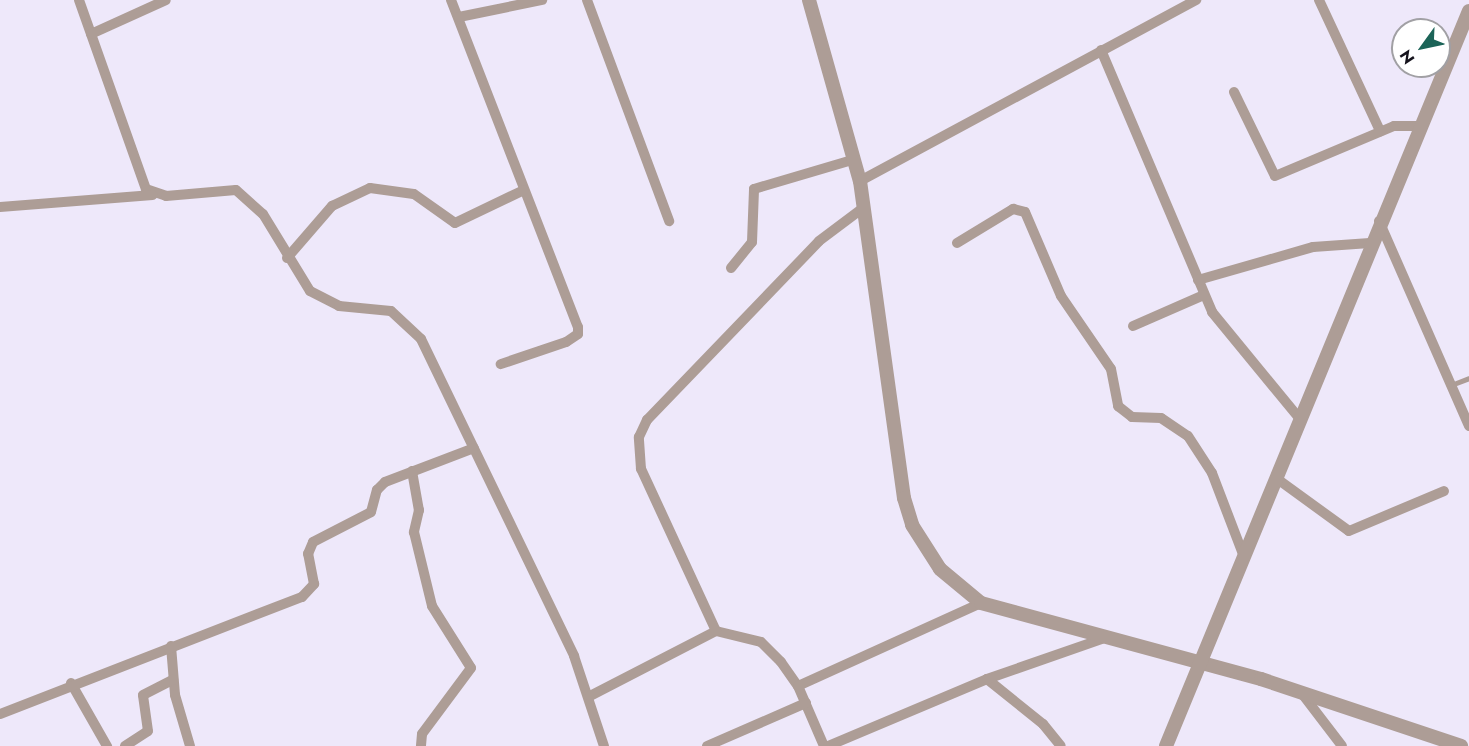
<!DOCTYPE html>
<style>
body{margin:0}
#map{position:relative;width:1469px;height:746px;overflow:hidden;background:#eee8fa;font-family:Jost,sans-serif}
div>[style]{position:absolute}
.service>*{height:5px;margin:-2.5px;padding:0 2.5px;transform-origin:2.5px;border-radius:2.5px;background:#ad9d96}
.minor>*{height:10px;margin:-5px;padding:0 5px;transform-origin:5px;border-radius:5px;background:#ad9d96}
.tertiary>*{height:14px;margin:-7px;padding:0 7px;transform-origin:7px;border-radius:7px;background:#ad9d96}
span{translate:-50% -50%;white-space:nowrap;text-align:center;line-height:1.15;-webkit-text-stroke:6px #fff;paint-order:stroke}
.north{position:absolute;left:1391px;top:18px;width:60px;height:60px;box-sizing:border-box;background:#fff;border:2px solid #a1a0a4;border-radius:50%;rotate:237deg;font-size:16px;font-weight:700;line-height:24px;text-align:center;color:#15121c}
.north::after{content:'';display:block;margin:auto;width:21px;height:27px;background:#1c6458;clip-path:polygon(50% 0,100% 100%,50% 72%,0 100%)}
</style>
<div id="map">
<div class="service">
<div style="left:1451px;top:385px;width:19px;rotate:-21deg"></div>
</div>
<div class="minor">
<div style="left:79px;top:0;width:201px;rotate:70.5deg"></div>
<div style="left:146px;top:189px;width:21px;rotate:19deg"></div>
<div style="left:166px;top:196px;width:70px;rotate:-4.9deg"></div>
<div style="left:236px;top:190px;width:36px;rotate:42deg"></div>
<div style="left:263px;top:214px;width:90px;rotate:58.6deg"></div>
<div style="left:310px;top:291px;width:33px;rotate:27deg"></div>
<div style="left:339px;top:306px;width:52px;rotate:5.5deg"></div>
<div style="left:391px;top:311px;width:41px;rotate:43deg"></div>
<div style="left:421px;top:339px;width:352px;rotate:64.2deg"></div>
<div style="left:574px;top:656px;width:95px;rotate:71.6deg"></div>
<div style="left:451px;top:0;width:351px;rotate:68.8deg"></div>
<div style="left:578px;top:327px;width:7px;rotate:90deg"></div>
<div style="left:578px;top:334px;width:14px;rotate:146deg"></div>
<div style="left:566px;top:342px;width:69px;rotate:161.3deg"></div>
<div style="left:587px;top:0;width:236px;rotate:69.6deg"></div>
<div style="left:1319px;top:0;width:145px;rotate:65deg"></div>
<div style="left:459px;top:17px;width:85px;rotate:-11.6deg"></div>
<div style="left:91px;top:34px;width:82px;rotate:-24.4deg"></div>
<div style="left:1101px;top:50px;width:285px;rotate:67deg"></div>
<div style="left:1212px;top:312px;width:139px;rotate:50.6deg"></div>
<div style="left:1234px;top:92px;width:93px;rotate:64deg"></div>
<div style="left:1275px;top:176px;width:129px;rotate:-22.8deg"></div>
<div style="left:1394px;top:126px;width:25px"></div>
<div style="left:860px;top:181px;width:382px;rotate:-28.3deg"></div>
<div style="left:0;top:207px;width:153px;rotate:-4.5deg"></div>
<div style="left:1379px;top:221px;width:224px;rotate:66.3deg"></div>
<div style="left:957px;top:243px;width:66px;rotate:-31.3deg"></div>
<div style="left:1013px;top:209px;width:12px;rotate:14deg"></div>
<div style="left:1025px;top:212px;width:91px;rotate:66.8deg"></div>
<div style="left:1061px;top:296px;width:88px;rotate:55.6deg"></div>
<div style="left:1111px;top:369px;width:38px;rotate:79deg"></div>
<div style="left:1118px;top:406px;width:18px;rotate:38deg"></div>
<div style="left:1132px;top:417px;width:29px;rotate:2deg"></div>
<div style="left:1161px;top:418px;width:32px;rotate:34deg"></div>
<div style="left:1188px;top:436px;width:44px;rotate:57deg"></div>
<div style="left:1212px;top:473px;width:90px;rotate:69.1deg"></div>
<div style="left:287px;top:258px;width:69px;rotate:-49.1deg"></div>
<div style="left:332px;top:206px;width:42px;rotate:-25.3deg"></div>
<div style="left:370px;top:188px;width:44px;rotate:7.8deg"></div>
<div style="left:414px;top:194px;width:50px;rotate:35.3deg"></div>
<div style="left:455px;top:223px;width:76px;rotate:-25.6deg"></div>
<div style="left:731px;top:268px;width:33px;rotate:-51deg"></div>
<div style="left:752px;top:242px;width:53px;rotate:-87.8deg"></div>
<div style="left:754px;top:189px;width:105px;rotate:-16.5deg"></div>
<div style="left:1198px;top:280px;width:120px;rotate:-16deg"></div>
<div style="left:1313px;top:247px;width:57px;rotate:-4deg"></div>
<div style="left:1133px;top:326px;width:77px;rotate:-23.6deg"></div>
<div style="left:412px;top:471px;width:40px;rotate:80deg"></div>
<div style="left:419px;top:510px;width:23px;rotate:103deg"></div>
<div style="left:414px;top:532px;width:76px;rotate:76.3deg"></div>
<div style="left:432px;top:606px;width:73px;rotate:57.8deg"></div>
<div style="left:471px;top:668px;width:82px;rotate:126.6deg"></div>
<div style="left:422px;top:734px;width:12px;rotate:95deg"></div>
<div style="left:1276px;top:478px;width:90px;rotate:36deg"></div>
<div style="left:1349px;top:531px;width:103px;rotate:-22.8deg"></div>
<div style="left:716px;top:631px;width:46px;rotate:13.7deg"></div>
<div style="left:761px;top:642px;width:28px;rotate:45deg"></div>
<div style="left:781px;top:662px;width:29px;rotate:55deg"></div>
<div style="left:798px;top:686px;width:65px;rotate:66.6deg"></div>
<div style="left:171px;top:646px;width:49px;rotate:85.3deg"></div>
<div style="left:175px;top:695px;width:53px;rotate:73.6deg"></div>
<div style="left:987px;top:679px;width:72px;rotate:38.8deg"></div>
<div style="left:1043px;top:724px;width:28px;rotate:51deg"></div>
<div style="left:71px;top:683px;width:73px;rotate:60.3deg"></div>
<div style="left:798px;top:686px;width:201px;rotate:-24.4deg"></div>
<div style="left:1300px;top:691px;width:69px;rotate:52.6deg"></div>
<div style="left:590px;top:696px;width:142px;rotate:-27.3deg"></div>
<div style="left:716px;top:631px;width:179px;rotate:-114.8deg"></div>
<div style="left:641px;top:469px;width:32px;rotate:-94deg"></div>
<div style="left:639px;top:437px;width:19px;rotate:-65deg"></div>
<div style="left:647px;top:420px;width:248px;rotate:-46.1deg"></div>
<div style="left:819px;top:241px;width:55px;rotate:-36.9deg"></div>
<div style="left:0;top:714px;width:324px;rotate:-21.2deg"></div>
<div style="left:302px;top:597px;width:18px;rotate:-47deg"></div>
<div style="left:314px;top:584px;width:31px;rotate:-101deg"></div>
<div style="left:308px;top:554px;width:13px;rotate:-67deg"></div>
<div style="left:313px;top:542px;width:65px;rotate:-27.3deg"></div>
<div style="left:371px;top:512px;width:23px;rotate:-75deg"></div>
<div style="left:377px;top:490px;width:11px;rotate:-45deg"></div>
<div style="left:385px;top:482px;width:95px;rotate:-20.9deg"></div>
<div style="left:125px;top:746px;width:27px;rotate:-33deg"></div>
<div style="left:148px;top:731px;width:36px;rotate:-98deg"></div>
<div style="left:143px;top:695px;width:34px;rotate:-27deg"></div>
<div style="left:707px;top:746px;width:108px;rotate:-23.5deg"></div>
<div style="left:828px;top:746px;width:173px;rotate:-22.8deg"></div>
<div style="left:987px;top:679px;width:122px;rotate:-19.2deg"></div>
</div>
<div class="tertiary">
<div style="left:809px;top:0;width:188px;rotate:74.3deg"></div>
<div style="left:860px;top:181px;width:320px;rotate:82.1deg"></div>
<div style="left:904px;top:498px;width:28px;rotate:73deg"></div>
<div style="left:912px;top:525px;width:52px;rotate:57.5deg"></div>
<div style="left:940px;top:569px;width:53px;rotate:39.7deg"></div>
<div style="left:981px;top:603px;width:290px;rotate:15.2deg"></div>
<div style="left:1261px;top:679px;width:211px;rotate:18.5deg"></div>
<div style="left:1166px;top:746px;width:795px;rotate:-67.6deg"></div>
</div>
<div class="north">N</div>
</div>
